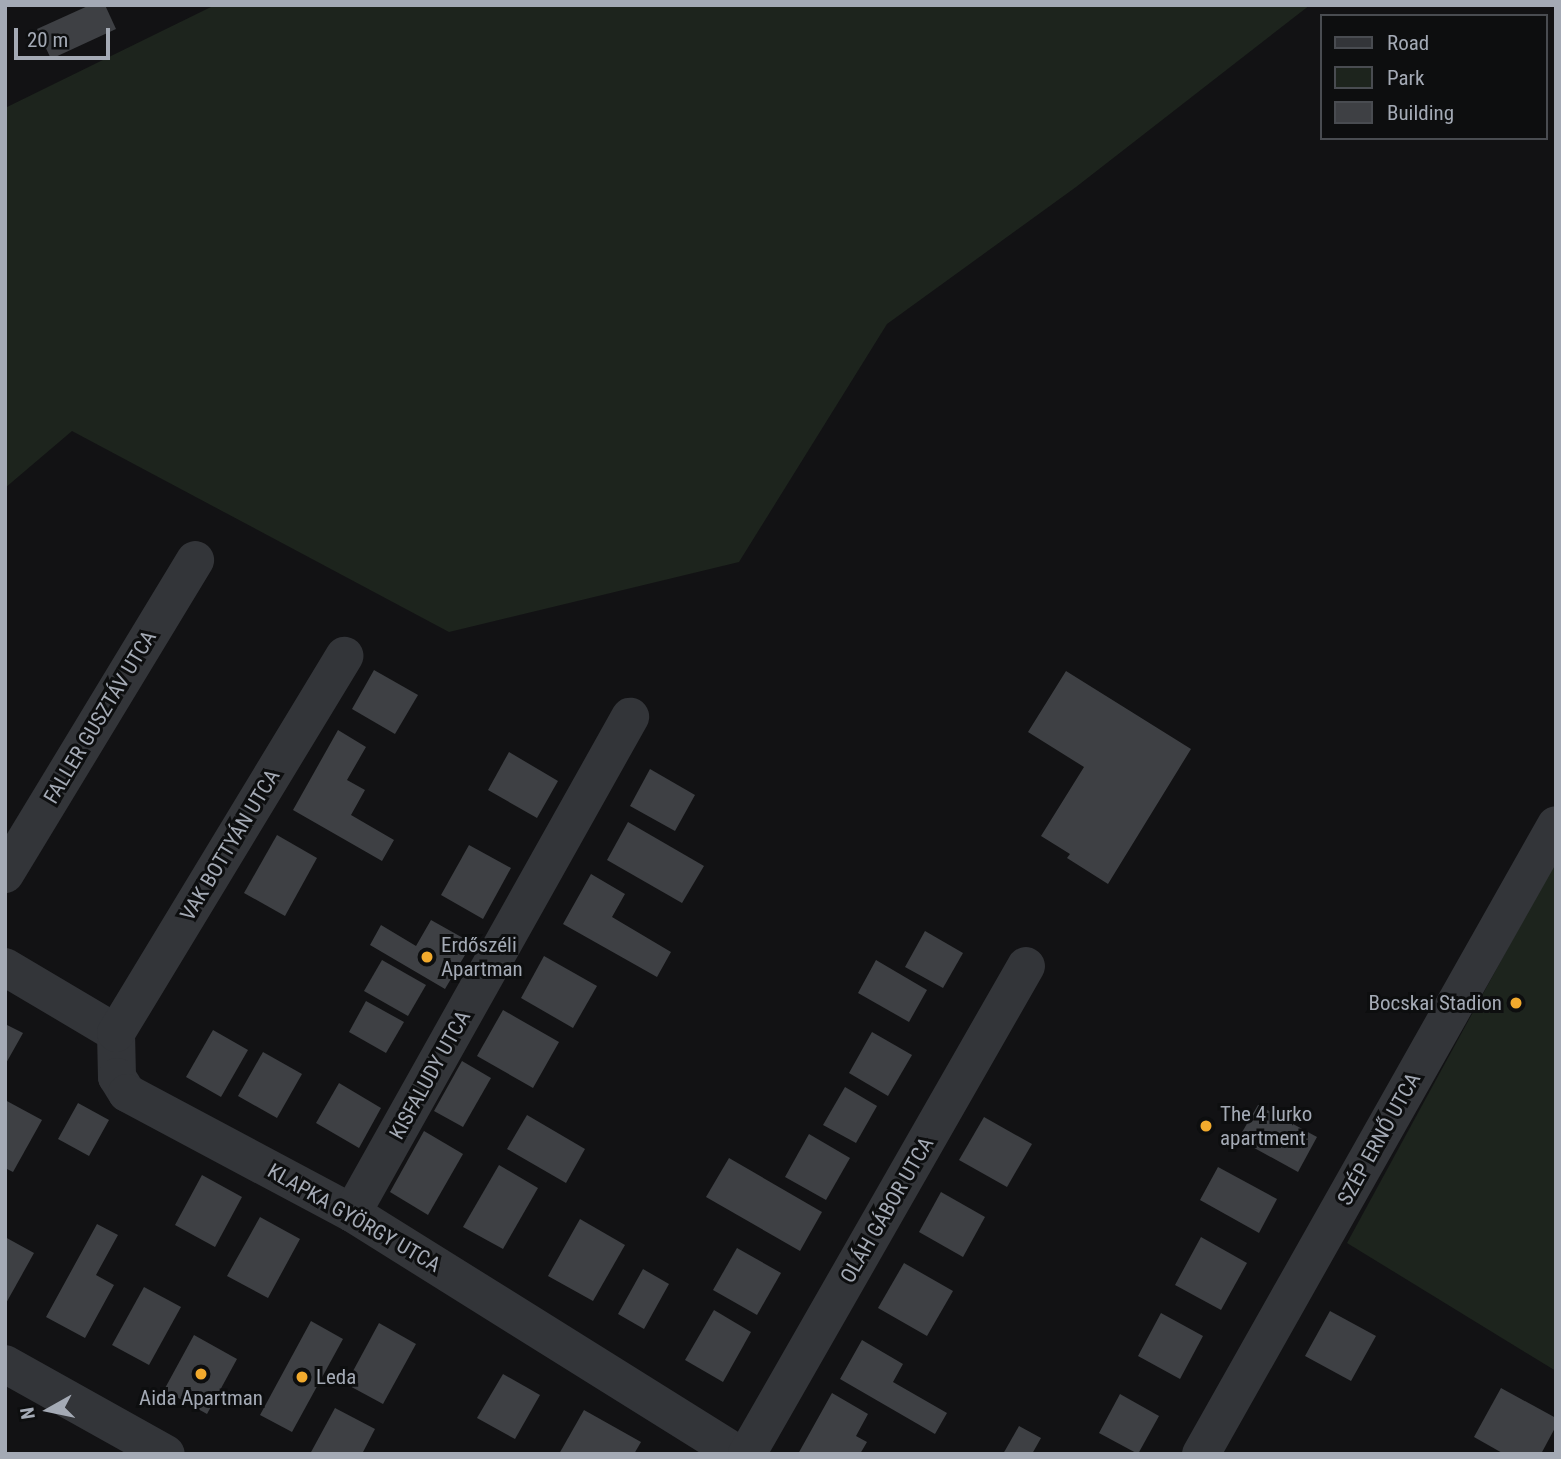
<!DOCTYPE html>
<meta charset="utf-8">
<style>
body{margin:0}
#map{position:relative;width:1561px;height:1459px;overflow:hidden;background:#121214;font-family:"Roboto Condensed",sans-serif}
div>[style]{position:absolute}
.green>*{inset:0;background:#1d241d}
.building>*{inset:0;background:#3e4044}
.minor>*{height:38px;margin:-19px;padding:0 19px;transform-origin:19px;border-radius:19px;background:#333539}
.dots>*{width:19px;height:19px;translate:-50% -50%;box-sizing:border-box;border:4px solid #0d0e0f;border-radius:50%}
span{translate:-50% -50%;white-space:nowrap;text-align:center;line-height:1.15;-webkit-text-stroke:6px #0d0e0f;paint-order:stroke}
.street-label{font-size:21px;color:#a4aab5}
.poi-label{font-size:21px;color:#a4aab5}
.left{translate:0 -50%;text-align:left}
.right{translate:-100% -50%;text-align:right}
.frame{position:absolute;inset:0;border:7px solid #a4aab5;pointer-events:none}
.legend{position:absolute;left:1320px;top:14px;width:228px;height:126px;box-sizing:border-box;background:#0d0e0f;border:2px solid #494c51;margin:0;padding:9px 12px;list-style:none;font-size:21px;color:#a4aab5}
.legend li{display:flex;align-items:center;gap:14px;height:35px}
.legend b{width:35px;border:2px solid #494c51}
.north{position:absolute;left:14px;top:1375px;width:70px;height:70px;-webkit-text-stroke:5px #0d0e0f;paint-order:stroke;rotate:261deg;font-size:19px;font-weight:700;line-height:28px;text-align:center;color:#a4aab5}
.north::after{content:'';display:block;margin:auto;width:24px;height:32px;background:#a4aab5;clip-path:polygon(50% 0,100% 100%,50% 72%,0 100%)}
.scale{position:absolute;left:14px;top:28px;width:96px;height:32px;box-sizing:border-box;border:4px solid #a4aab5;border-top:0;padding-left:9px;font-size:21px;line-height:24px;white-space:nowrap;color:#a4aab5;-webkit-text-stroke:5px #0d0e0f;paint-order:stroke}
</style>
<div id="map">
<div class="green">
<div style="clip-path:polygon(215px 5px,1310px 5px,1076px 187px,887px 324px,739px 562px,449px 632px,72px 431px,5px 488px,5px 108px)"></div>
<div style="clip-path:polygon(1556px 860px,1556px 1371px,1347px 1243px)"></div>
</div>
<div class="building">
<div style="clip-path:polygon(90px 5px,105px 5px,116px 29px,51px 59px,37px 29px)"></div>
<div style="clip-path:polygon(374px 670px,418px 695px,395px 734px,352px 709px)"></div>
<div style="clip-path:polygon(1066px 671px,1191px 749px,1108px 884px,1067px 858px,1070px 854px,1041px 836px,1084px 767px,1028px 732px)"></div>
<div style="clip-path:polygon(338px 730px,366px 747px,347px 780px,365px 790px,351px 815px,394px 840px,382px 861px,293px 810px)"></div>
<div style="clip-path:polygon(509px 752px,558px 781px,537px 818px,488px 790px)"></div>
<div style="clip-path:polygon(650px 769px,695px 795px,675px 831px,630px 806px)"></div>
<div style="clip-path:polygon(628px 822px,704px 866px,682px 903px,607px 860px)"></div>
<div style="clip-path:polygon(277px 835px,317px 858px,285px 916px,244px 893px)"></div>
<div style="clip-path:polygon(469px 845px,511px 868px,483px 919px,441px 895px)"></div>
<div style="clip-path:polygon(591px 874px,625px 894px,612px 917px,671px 952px,657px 977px,563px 924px)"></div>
<div style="clip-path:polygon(431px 920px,472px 943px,445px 989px,370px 945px,381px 925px,416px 946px)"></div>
<div style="clip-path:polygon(925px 931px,963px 953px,943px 988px,905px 967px)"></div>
<div style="clip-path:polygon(544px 956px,597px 986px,573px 1028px,521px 998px)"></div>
<div style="clip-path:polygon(382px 960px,426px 985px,408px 1016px,364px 991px)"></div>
<div style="clip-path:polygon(876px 960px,927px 990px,909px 1022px,858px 993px)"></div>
<div style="clip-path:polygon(366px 1001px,404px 1022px,386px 1053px,349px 1032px)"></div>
<div style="clip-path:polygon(503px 1010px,559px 1042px,533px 1088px,477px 1056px)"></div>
<div style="clip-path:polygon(5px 1024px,23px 1033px,5px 1065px)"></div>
<div style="clip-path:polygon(213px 1030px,248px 1050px,221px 1097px,186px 1077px)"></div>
<div style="clip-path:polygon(872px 1032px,912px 1055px,888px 1096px,849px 1073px)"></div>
<div style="clip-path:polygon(263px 1052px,302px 1074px,277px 1118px,238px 1096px)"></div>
<div style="clip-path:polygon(462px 1061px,491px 1078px,463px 1127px,434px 1111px)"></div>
<div style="clip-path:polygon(339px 1083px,381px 1108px,359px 1148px,316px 1123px)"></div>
<div style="clip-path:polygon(845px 1087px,877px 1106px,856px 1143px,823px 1125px)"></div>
<div style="clip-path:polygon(5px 1100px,42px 1120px,13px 1172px,5px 1168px)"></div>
<div style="clip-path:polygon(78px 1103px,109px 1120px,89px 1156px,58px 1139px)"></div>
<div style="clip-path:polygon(1258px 1105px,1317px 1137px,1298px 1172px,1238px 1139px)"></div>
<div style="clip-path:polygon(527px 1115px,585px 1149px,566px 1183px,507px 1149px)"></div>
<div style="clip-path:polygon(984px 1117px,1032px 1144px,1007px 1187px,959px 1160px)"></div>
<div style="clip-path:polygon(424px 1131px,463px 1154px,428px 1215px,390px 1192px)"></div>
<div style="clip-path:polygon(809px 1134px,850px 1158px,826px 1200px,785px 1177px)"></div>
<div style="clip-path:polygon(729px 1158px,822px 1212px,800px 1251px,706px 1197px)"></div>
<div style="clip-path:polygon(499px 1165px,538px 1188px,503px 1249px,463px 1227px)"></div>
<div style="clip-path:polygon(1218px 1167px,1277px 1199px,1259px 1233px,1200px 1200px)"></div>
<div style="clip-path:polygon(202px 1175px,242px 1197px,215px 1247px,175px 1225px)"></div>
<div style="clip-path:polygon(941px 1192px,985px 1217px,963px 1257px,919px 1232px)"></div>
<div style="clip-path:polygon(260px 1217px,300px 1239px,268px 1298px,227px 1276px)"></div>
<div style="clip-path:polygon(580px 1219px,625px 1245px,593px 1301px,548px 1276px)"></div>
<div style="clip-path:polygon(97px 1224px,118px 1235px,96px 1275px,114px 1285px,85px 1338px,46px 1317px)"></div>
<div style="clip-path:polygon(5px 1237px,34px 1253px,5px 1305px)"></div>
<div style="clip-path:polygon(1201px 1237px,1247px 1263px,1221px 1310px,1175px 1285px)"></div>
<div style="clip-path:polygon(737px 1248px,781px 1273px,757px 1315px,713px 1290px)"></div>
<div style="clip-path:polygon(904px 1263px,953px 1291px,927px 1336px,878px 1308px)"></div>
<div style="clip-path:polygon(643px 1269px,669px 1284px,644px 1329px,618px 1314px)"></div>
<div style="clip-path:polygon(144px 1287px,181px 1307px,149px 1365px,112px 1345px)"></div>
<div style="clip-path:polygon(714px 1310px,751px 1332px,723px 1382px,685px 1360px)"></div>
<div style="clip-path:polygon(1330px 1311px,1376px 1336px,1351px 1381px,1305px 1356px)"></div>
<div style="clip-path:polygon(1161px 1313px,1203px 1336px,1180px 1379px,1138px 1356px)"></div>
<div style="clip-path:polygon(311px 1321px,343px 1339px,292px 1432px,260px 1415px)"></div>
<div style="clip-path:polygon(379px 1323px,416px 1344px,383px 1404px,346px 1384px)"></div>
<div style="clip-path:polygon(194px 1335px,237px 1359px,207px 1414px,164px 1390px)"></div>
<div style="clip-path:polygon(862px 1340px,903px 1364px,893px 1382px,947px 1413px,935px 1434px,840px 1379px)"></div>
<div style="clip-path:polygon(503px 1374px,540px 1395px,515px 1439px,477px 1418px)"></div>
<div style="clip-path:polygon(1501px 1388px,1556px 1418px,1556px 1426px,1541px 1454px,1504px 1454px,1474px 1437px)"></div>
<div style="clip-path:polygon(832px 1393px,868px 1414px,856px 1436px,867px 1442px,860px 1454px,798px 1454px)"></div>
<div style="clip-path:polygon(1120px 1394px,1159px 1416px,1138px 1454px,1099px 1433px)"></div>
<div style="clip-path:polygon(335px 1408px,375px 1429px,362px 1454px,310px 1454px)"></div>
<div style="clip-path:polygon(584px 1410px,641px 1442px,634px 1454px,559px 1454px)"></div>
<div style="clip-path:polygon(1019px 1426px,1041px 1438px,1032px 1454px,1003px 1454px)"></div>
</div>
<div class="minor">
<div style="left:5px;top:874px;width:367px;rotate:-58.8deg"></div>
<div style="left:5px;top:967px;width:129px;rotate:30.7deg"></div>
<div style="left:116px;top:1033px;width:44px;rotate:88.7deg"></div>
<div style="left:117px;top:1077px;width:19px;rotate:58deg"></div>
<div style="left:127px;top:1093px;width:255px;rotate:28.1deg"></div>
<div style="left:352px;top:1213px;width:455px;rotate:32deg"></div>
<div style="left:116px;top:1033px;width:441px;rotate:-58.8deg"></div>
<div style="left:352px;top:1213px;width:569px;rotate:-60.73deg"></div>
<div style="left:5px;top:1364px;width:184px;rotate:29.2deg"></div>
<div style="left:747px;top:1454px;width:562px;rotate:-60.24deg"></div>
<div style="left:1201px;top:1454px;width:722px;rotate:-60.56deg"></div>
</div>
<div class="dots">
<div style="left:427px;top:957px;background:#f2aa2d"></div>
<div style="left:1516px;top:1003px;background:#f2aa2d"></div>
<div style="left:1206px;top:1126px;background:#f2aa2d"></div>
<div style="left:201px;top:1374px;background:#f2aa2d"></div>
<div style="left:302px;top:1377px;background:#f2aa2d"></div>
</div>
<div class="street-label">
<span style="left:100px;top:717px;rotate:-59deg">FALLER GUSZTÁV UTCA</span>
<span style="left:230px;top:845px;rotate:-59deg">VAK BOTTYÁN UTCA</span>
<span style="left:430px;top:1075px;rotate:-61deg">KISFALUDY UTCA</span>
<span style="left:1379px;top:1139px;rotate:-61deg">SZÉP ERNŐ UTCA</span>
<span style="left:887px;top:1210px;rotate:-60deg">OLÁH GÁBOR UTCA</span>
<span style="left:354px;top:1218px;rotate:30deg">KLAPKA GYÖRGY UTCA</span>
</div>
<div class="poi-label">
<span class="left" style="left:441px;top:957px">Erdőszéli<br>Apartman</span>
<span class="right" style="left:1502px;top:1003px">Bocskai Stadion</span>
<span class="left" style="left:1220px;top:1126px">The 4 lurko<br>apartment</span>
<span class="left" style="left:316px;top:1377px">Leda</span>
<span style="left:201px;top:1398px">Aida Apartman</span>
</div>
<div class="frame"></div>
<ul class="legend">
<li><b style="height:9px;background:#333539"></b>Road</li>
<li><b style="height:19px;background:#1d241d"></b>Park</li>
<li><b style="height:19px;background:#3e4044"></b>Building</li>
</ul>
<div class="north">N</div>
<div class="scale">20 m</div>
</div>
